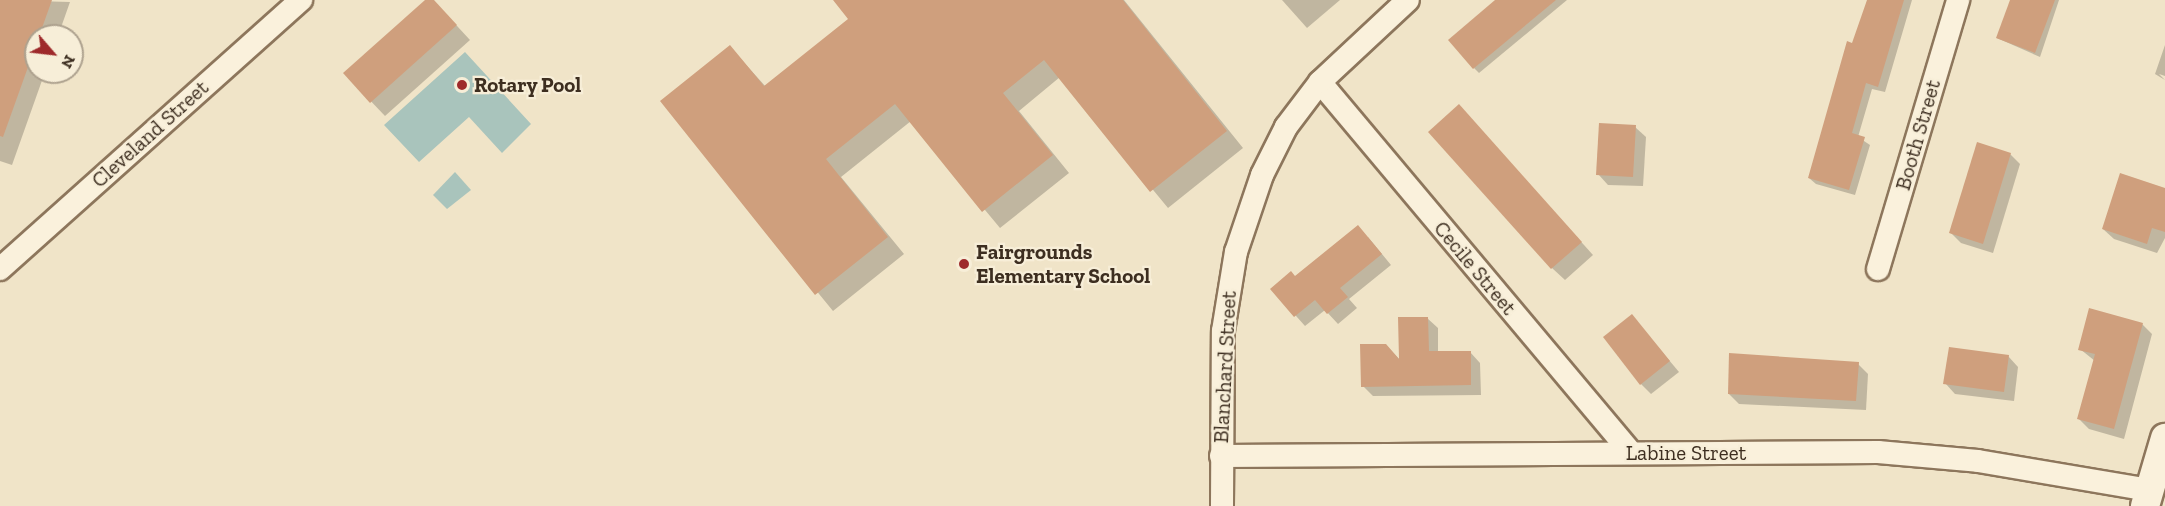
<!DOCTYPE html>
<style>
body{margin:0}
#map{position:relative;width:2165px;height:506px;overflow:hidden;background:#f0e4c8;font-family:"Zilla Slab",serif}
div>[style]{position:absolute}
.water>*{inset:0;background:#a9c4bc}
.shadow>*{inset:0;background:#0003}
.building>*{inset:0;background:#cf9f7d}
.roads{filter:drop-shadow(2px 0 #8d765c) drop-shadow(-2px 0 #8d765c) drop-shadow(0 2px #8d765c) drop-shadow(0 -2px #8d765c)}
.minor>*{height:22px;margin:-11px;padding:0 11px;transform-origin:11px;border-radius:11px;background:#faf1dc}
.tertiary>*{height:28px;margin:-14px;padding:0 14px;transform-origin:14px;border-radius:14px;background:#faf1dc}
.dots>*{width:16px;height:16px;translate:-50% -50%;box-sizing:border-box;border:3px solid #f7eed8;border-radius:50%}
span{translate:-50% -50%;white-space:nowrap;text-align:center;line-height:1.15;-webkit-text-stroke:4.5px #f7eed8;paint-order:stroke}
.poi-label{font-size:21px;color:#3d2e20;font-weight:700}
.left{translate:0 -50%;text-align:left}
.street-label{font-size:21px;color:#3d2e20}
.north{position:absolute;left:24px;top:24px;width:60px;height:60px;box-sizing:border-box;background:#f7eed8;border:2px solid #ada18e;border-radius:50%;rotate:118deg;font-size:16px;font-weight:700;line-height:24px;text-align:center;color:#3d2e20}
.north::after{content:'';display:block;margin:auto;width:21px;height:27px;background:#9e2a2b;clip-path:polygon(50% 0,100% 100%,50% 72%,0 100%)}
</style>
<div id="map">
<div class="water">
<div style="clip-path:polygon(465px 52px,531px 124px,502px 153px,469px 117px,419px 162px,384px 125px)"></div>
<div style="clip-path:polygon(455px 172px,471px 190px,447px 209px,433px 195px)"></div>
</div>
<div class="shadow">
<div style="clip-path:polygon(0 0,70px 2px,58px 36px,36px 36px,36px 72px,45px 72px,12px 165px,0 161px)"></div>
<div style="clip-path:polygon(428px 0,433px 0,470px 40px,385px 116px,345px 74px)"></div>
<div style="clip-path:polygon(835px 0,1124px 0,1243px 148px,1168px 208px,1060px 77px,1019px 111px,1069px 173px,1000px 228px,911px 121px,841px 177px,904px 254px,833px 311px,662px 102px,730px 47px,766px 87px,850px 19px)"></div>
<div style="clip-path:polygon(1282px 0,1340px 0,1307px 28px)"></div>
<div style="clip-path:polygon(1500px 0,1567px 0,1479px 73px,1474px 68px)"></div>
<div style="clip-path:polygon(1868px 0,1912px 0,1885px 92px,1872px 89px,1858px 137px,1870px 145px,1855px 195px,1816px 184px,1809px 178px)"></div>
<div style="clip-path:polygon(2011px 0,2059px 0,2040px 57px,1997px 38px)"></div>
<div style="clip-path:polygon(2165px 45px,2165px 76px,2159px 74px,2165px 80px,2155px 74px)"></div>
<div style="clip-path:polygon(1459px 106px,1593px 255px,1565px 280px,1552px 268px)"></div>
<div style="clip-path:polygon(1635px 127px,1646px 137px,1643px 186px,1608px 185px,1598px 174px)"></div>
<div style="clip-path:polygon(2010px 154px,2020px 164px,1993px 253px,1961px 243px,1951px 233px)"></div>
<div style="clip-path:polygon(2165px 189px,2165px 238px,2157px 253px,2114px 239px,2103px 229px)"></div>
<div style="clip-path:polygon(1368px 237px,1391px 265px,1349px 299px,1357px 308px,1338px 324px,1325px 310px,1305px 326px,1272px 289px)"></div>
<div style="clip-path:polygon(1632px 316px,1679px 372px,1651px 394px,1641px 384px)"></div>
<div style="clip-path:polygon(1427px 318px,1438px 328px,1438px 353px,1470px 352px,1480px 363px,1481px 395px,1373px 396px,1363px 386px,1386px 345px,1401px 361px)"></div>
<div style="clip-path:polygon(2142px 324px,2152px 334px,2124px 439px,2089px 429px,2079px 419px,2095px 361px,2080px 349px)"></div>
<div style="clip-path:polygon(2008px 356px,2018px 367px,2014px 401px,1955px 394px,1945px 383px)"></div>
<div style="clip-path:polygon(1858px 364px,1868px 374px,1866px 410px,1739px 404px,1729px 394px)"></div>
</div>
<div class="building">
<div style="clip-path:polygon(0 0,52px 0,3px 137px,0 136px)"></div>
<div style="clip-path:polygon(425px 0,434px 0,457px 25px,370px 103px,343px 73px)"></div>
<div style="clip-path:polygon(833px 0,1123px 0,1227px 131px,1150px 192px,1044px 60px,1003px 93px,1053px 155px,982px 212px,895px 104px,826px 159px,888px 237px,815px 295px,660px 101px,730px 45px,764px 86px,848px 19px)"></div>
<div style="clip-path:polygon(1495px 0,1556px 0,1473px 69px,1448px 40px)"></div>
<div style="clip-path:polygon(1867px 0,1904px 0,1878px 87px,1866px 83px,1852px 133px,1865px 137px,1849px 190px,1808px 178px,1847px 41px,1852px 43px)"></div>
<div style="clip-path:polygon(2010px 0,2055px 0,2035px 53px,1996px 38px)"></div>
<div style="clip-path:polygon(1459px 104px,1582px 242px,1551px 269px,1428px 132px)"></div>
<div style="clip-path:polygon(1599px 123px,1636px 125px,1633px 177px,1596px 175px)"></div>
<div style="clip-path:polygon(1977px 142px,2011px 153px,1983px 244px,1949px 233px)"></div>
<div style="clip-path:polygon(2120px 173px,2165px 188px,2165px 232px,2152px 228px,2147px 244px,2102px 229px)"></div>
<div style="clip-path:polygon(1358px 225px,1382px 254px,1340px 288px,1348px 297px,1327px 314px,1315px 300px,1294px 317px,1270px 289px,1291px 271px,1295px 276px)"></div>
<div style="clip-path:polygon(2089px 308px,2143px 323px,2114px 429px,2077px 419px,2095px 354px,2078px 350px)"></div>
<div style="clip-path:polygon(1632px 314px,1670px 361px,1640px 385px,1603px 337px)"></div>
<div style="clip-path:polygon(1398px 317px,1428px 317px,1429px 351px,1471px 351px,1471px 385px,1361px 387px,1360px 344px,1386px 344px,1399px 359px)"></div>
<div style="clip-path:polygon(1949px 347px,2009px 355px,2004px 392px,1943px 384px)"></div>
<div style="clip-path:polygon(1729px 353px,1859px 362px,1856px 401px,1728px 394px)"></div>
</div>
<div class="roads">
<div class="minor">
<div style="left:1320px;top:82px;width:484px;rotate:50deg"></div>
<div style="left:0;top:269px;width:404px;rotate:-41.8deg"></div>
<div style="left:1878px;top:269px;width:281px;rotate:-73.4deg"></div>
<div style="left:1221px;top:456px;width:657px;rotate:-0.35deg"></div>
<div style="left:1878px;top:452px;width:100px;rotate:5.1deg"></div>
<div style="left:1978px;top:461px;width:173px;rotate:9.6deg"></div>
<div style="left:1222px;top:506px;width:175px;rotate:-89.7deg"></div>
<div style="left:1223px;top:331px;width:80px;rotate:-80.7deg"></div>
<div style="left:1236px;top:252px;width:81px;rotate:-71.3deg"></div>
<div style="left:1262px;top:175px;width:54px;rotate:-63.4deg"></div>
<div style="left:1286px;top:127px;width:56px;rotate:-52.9deg"></div>
<div style="left:1320px;top:82px;width:120px;rotate:-43deg"></div>
</div>
<div class="tertiary">
<div style="left:2145px;top:506px;width:71px;rotate:-73.6deg"></div>
</div>
</div>
<div class="dots">
<div style="left:462px;top:85px;background:#9e2a2b"></div>
<div style="left:964px;top:264px;background:#9e2a2b"></div>
</div>
<div class="poi-label">
<span class="left" style="left:474px;top:85px">Rotary Pool</span>
<span class="left" style="left:976px;top:264px">Fairgrounds<br>Elementary School</span>
</div>
<div class="street-label">
<span style="left:150px;top:134px;rotate:-42deg">Cleveland Street</span>
<span style="left:1918px;top:135px;rotate:-74deg">Booth Street</span>
<span style="left:1475px;top:268px;rotate:50deg">Cecile Street</span>
<span style="left:1225px;top:367px;rotate:-87deg">Blanchard Street</span>
<span style="left:1686px;top:453px">Labine Street</span>
</div>
<div class="north">N</div>
</div>
